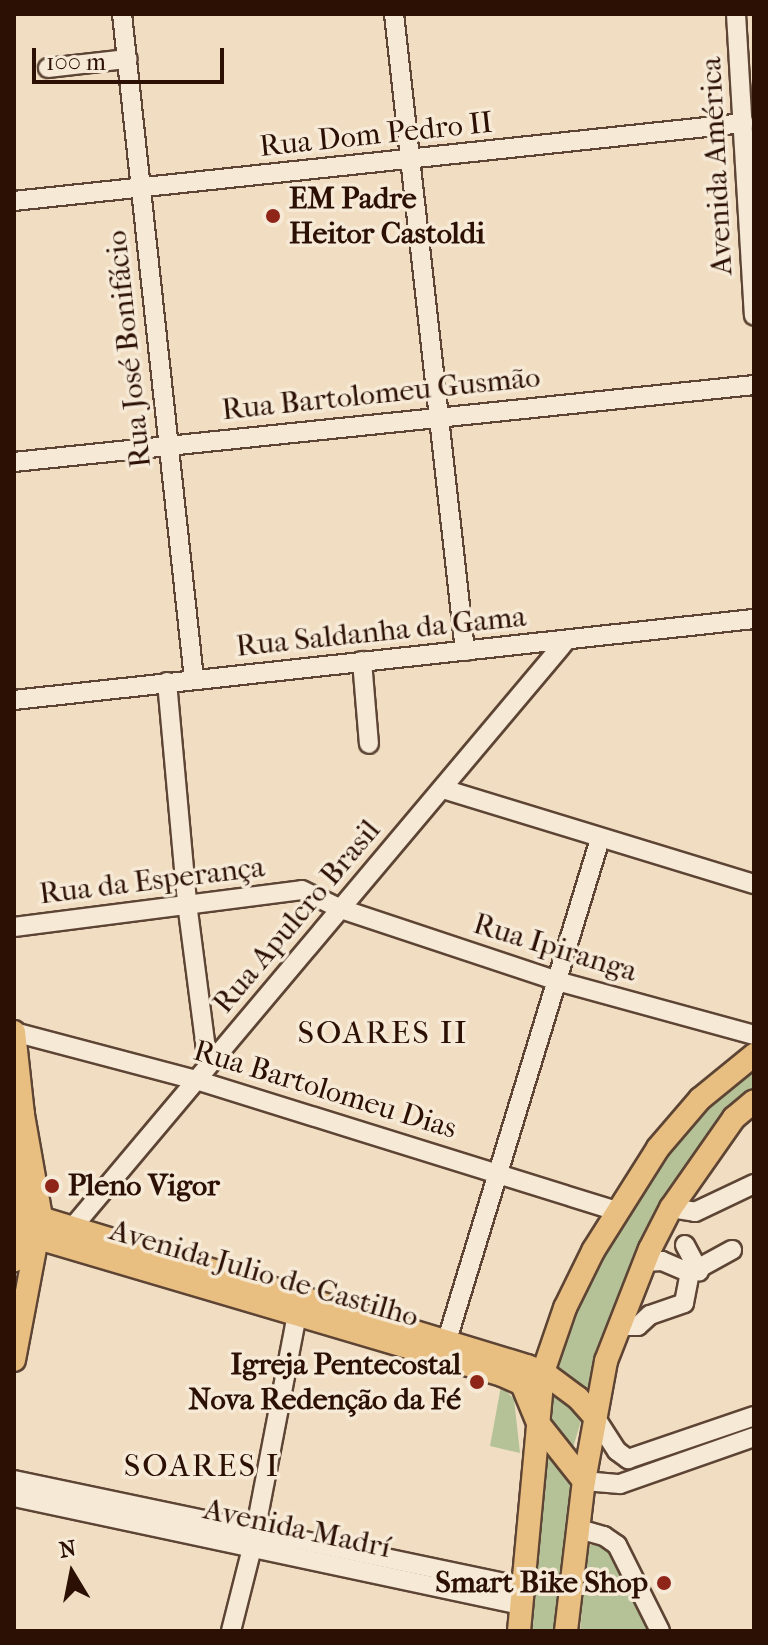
<!DOCTYPE html>
<meta charset="utf-8">
<style>
body{margin:0}
#map{position:relative;width:768px;height:1645px;overflow:hidden;background:#f1dec2;font-family:"IM FELL French Canon",serif}
div>[style]{position:absolute}
.green>*{inset:0;background:#b5c297}
.roads{filter:drop-shadow(2px 0 #5d4434) drop-shadow(-2px 0 #5d4434) drop-shadow(0 2px #5d4434) drop-shadow(0 -2px #5d4434)}
.minor>*{height:18px;margin:-9px;padding:0 9px;transform-origin:9px;border-radius:9px;background:#f6ead7}
.major>*{height:22px;margin:-11px;padding:0 11px;transform-origin:11px;border-radius:11px;background:#e8bf81}
.dots>*{width:22px;height:22px;translate:-50% -50%;box-sizing:border-box;border:4px solid #f6ead7;border-radius:50%}
span{translate:-50% -50%;white-space:nowrap;text-align:center;line-height:1.15;-webkit-text-stroke:7px #f6ead7;paint-order:stroke}
.street-label{font-size:30px;color:#2c1004}
.poi-label{font-size:30px;color:#2c1004;font-weight:700}
.left{translate:0 -50%;text-align:left}
.right{translate:-100% -50%;text-align:right}
.neighbourhood-label{font-size:32px;color:#2c1004;letter-spacing:2px}
.frame{position:absolute;inset:0;border:16px solid #2c1004;pointer-events:none}
.north{position:absolute;left:32px;top:1533px;width:80px;height:80px;-webkit-text-stroke:6px #f6ead7;paint-order:stroke;rotate:350deg;font-size:22px;font-weight:700;line-height:32px;text-align:center;color:#2c1004}
.north::after{content:'';display:block;margin:auto;width:28px;height:36px;background:#2c1004;clip-path:polygon(50% 0,100% 100%,50% 72%,0 100%)}
.scale{position:absolute;left:32px;top:48px;width:192px;height:36px;box-sizing:border-box;border:4px solid #2c1004;border-top:0;padding-left:10px;font-size:24px;line-height:28px;white-space:nowrap;color:#2c1004;-webkit-text-stroke:6px #f6ead7;paint-order:stroke}
</style>
<div id="map">
<div class="green">
<div style="clip-path:polygon(754px 1065px,754px 1094px,731px 1114px,584px 1395px,552px 1374px,571px 1313px,621px 1214px,705px 1106px)"></div>
<div style="clip-path:polygon(547px 1384px,581px 1421px,572px 1451px,543px 1415px)"></div>
<div style="clip-path:polygon(501px 1386px,514px 1399px,520px 1453px,490px 1446px)"></div>
<div style="clip-path:polygon(546px 1455px,571px 1483px,569px 1503px,555px 1631px,528px 1631px)"></div>
<div style="clip-path:polygon(603px 1542px,615px 1551px,651px 1631px,580px 1631px,588px 1546px)"></div>
</div>
<div class="roads">
<div class="minor">
<div style="left:122px;top:14px;width:669px;rotate:83.82deg"></div>
<div style="left:394px;top:14px;width:641px;rotate:83.64deg"></div>
<div style="left:736px;top:14px;width:302px;rotate:86.6deg"></div>
<div style="left:48px;top:68px;width:80px;rotate:-6.5deg"></div>
<div style="left:14px;top:201px;width:734px;rotate:-6.1deg"></div>
<div style="left:14px;top:462px;width:744px;rotate:-5.94deg"></div>
<div style="left:362px;top:661px;width:83px;rotate:85.2deg"></div>
<div style="left:167px;top:682px;width:222px;rotate:84.8deg"></div>
<div style="left:187px;top:903px;width:163px;rotate:82.6deg"></div>
<div style="left:14px;top:700px;width:744px;rotate:-6.25deg"></div>
<div style="left:443px;top:789px;width:325px;rotate:17deg"></div>
<div style="left:14px;top:927px;width:290px;rotate:-7.3deg"></div>
<div style="left:302px;top:890px;width:43px;rotate:26deg"></div>
<div style="left:341px;top:909px;width:228px;rotate:18.4deg"></div>
<div style="left:557px;top:981px;width:204px;rotate:15.3deg"></div>
<div style="left:14px;top:1032px;width:188px;rotate:14.8deg"></div>
<div style="left:196px;top:1080px;width:441px;rotate:17.3deg"></div>
<div style="left:671px;top:1208px;width:24px;rotate:9deg"></div>
<div style="left:695px;top:1212px;width:65px;rotate:-25.4deg"></div>
<div style="left:72px;top:1228px;width:766px;rotate:-49.93deg"></div>
<div style="left:685px;top:1245px;width:30px;rotate:62deg"></div>
<div style="left:645px;top:1262px;width:17px;rotate:-3deg"></div>
<div style="left:662px;top:1261px;width:30px;rotate:23deg"></div>
<div style="left:690px;top:1273px;width:48px;rotate:-28.7deg"></div>
<div style="left:619px;top:1326px;width:19px"></div>
<div style="left:638px;top:1326px;width:16px;rotate:-43deg"></div>
<div style="left:650px;top:1315px;width:36px;rotate:-19deg"></div>
<div style="left:684px;top:1303px;width:31px;rotate:-79deg"></div>
<div style="left:447px;top:1340px;width:524px;rotate:-73.02deg"></div>
<div style="left:595px;top:1417px;width:40px;rotate:57.1deg"></div>
<div style="left:617px;top:1451px;width:14px;rotate:36deg"></div>
<div style="left:628px;top:1459px;width:133px;rotate:-18.8deg"></div>
<div style="left:14px;top:1480px;width:520px;rotate:11.87deg"></div>
<div style="left:584px;top:1481px;width:36px;rotate:5deg"></div>
<div style="left:620px;top:1484px;width:142px;rotate:-19.3deg"></div>
<div style="left:14px;top:1497px;width:518px;rotate:12.03deg"></div>
<div style="left:579px;top:1529px;width:26px;rotate:16deg"></div>
<div style="left:604px;top:1536px;width:16px;rotate:35deg"></div>
<div style="left:617px;top:1545px;width:96px;rotate:63.4deg"></div>
<div style="left:231px;top:1631px;width:86px;rotate:-75.8deg"></div>
<div style="left:252px;top:1548px;width:237px;rotate:-79.1deg"></div>
</div>
<div class="major">
<div style="left:14px;top:1032px;width:83px;rotate:83.8deg"></div>
<div style="left:23px;top:1115px;width:97px;rotate:91.2deg"></div>
<div style="left:21px;top:1212px;width:49px;rotate:98.3deg"></div>
<div style="left:14px;top:1210px;width:536px;rotate:16.91deg"></div>
<div style="left:527px;top:1366px;width:17px;rotate:21deg"></div>
<div style="left:543px;top:1372px;width:44px;rotate:36.6deg"></div>
<div style="left:578px;top:1398px;width:25px;rotate:48deg"></div>
<div style="left:14px;top:1231px;width:509px;rotate:16.44deg"></div>
<div style="left:502px;top:1375px;width:22px;rotate:24deg"></div>
<div style="left:522px;top:1384px;width:42px;rotate:67.7deg"></div>
<div style="left:538px;top:1423px;width:74px;rotate:51.6deg"></div>
<div style="left:14px;top:1360px;width:146px;rotate:-79.3deg"></div>
<div style="left:41px;top:1217px;width:104px;rotate:-100deg"></div>
<div style="left:519px;top:1631px;width:260px;rotate:-84.7deg"></div>
<div style="left:543px;top:1372px;width:68px;rotate:-71deg"></div>
<div style="left:565px;top:1308px;width:64px;rotate:-63.8deg"></div>
<div style="left:593px;top:1251px;width:122px;rotate:-57.7deg"></div>
<div style="left:658px;top:1148px;width:65px;rotate:-49.4deg"></div>
<div style="left:700px;top:1099px;width:70px;rotate:-39.2deg"></div>
<div style="left:566px;top:1631px;width:151px;rotate:-83.2deg"></div>
<div style="left:584px;top:1481px;width:122px;rotate:-79.6deg"></div>
<div style="left:606px;top:1361px;width:120px;rotate:-68.6deg"></div>
<div style="left:650px;top:1249px;width:46px;rotate:-62.9deg"></div>
<div style="left:671px;top:1208px;width:110px;rotate:-55deg"></div>
<div style="left:734px;top:1118px;width:26px;rotate:-40deg"></div>
</div>
</div>
<div class="dots">
<div style="left:273px;top:216px;background:#8f2418"></div>
<div style="left:52px;top:1186px;background:#8f2418"></div>
<div style="left:477px;top:1382px;background:#8f2418"></div>
<div style="left:664px;top:1583px;background:#8f2418"></div>
</div>
<div class="street-label">
<span style="left:376px;top:135px;rotate:-6deg">Rua Dom Pedro II</span>
<span style="left:717px;top:166px;rotate:-93deg">Avenida América</span>
<span style="left:129px;top:349px;rotate:-96deg">Rua José Bonifácio</span>
<span style="left:381px;top:394px;rotate:-6deg">Rua Bartolomeu Gusmão</span>
<span style="left:381px;top:632px;rotate:-6deg">Rua Saldanha da Gama</span>
<span style="left:152px;top:881px;rotate:-7deg">Rua da Esperança</span>
<span style="left:297px;top:917px;rotate:-50deg">Rua Apulcro Brasil</span>
<span style="left:555px;top:948px;rotate:17deg">Rua Ipiranga</span>
<span style="left:325px;top:1090px;rotate:17deg">Rua Bartolomeu Dias</span>
<span style="left:264px;top:1274px;rotate:16deg">Avenida Julio de Castilho</span>
<span style="left:297px;top:1529px;rotate:12deg">Avenida Madrí</span>
</div>
<div class="poi-label">
<span class="left" style="left:289px;top:216px">EM Padre<br>Heitor Castoldi</span>
<span class="left" style="left:68px;top:1186px">Pleno Vigor</span>
<span class="right" style="left:461px;top:1382px">Igreja Pentecostal<br>Nova Redenção da Fé</span>
<span class="right" style="left:648px;top:1583px">Smart Bike Shop</span>
</div>
<div class="neighbourhood-label">
<span style="left:383px;top:1033px">SOARES II</span>
<span style="left:202px;top:1466px">SOARES I</span>
</div>
<div class="frame"></div>
<div class="north">N</div>
<div class="scale">100 m</div>
</div>
